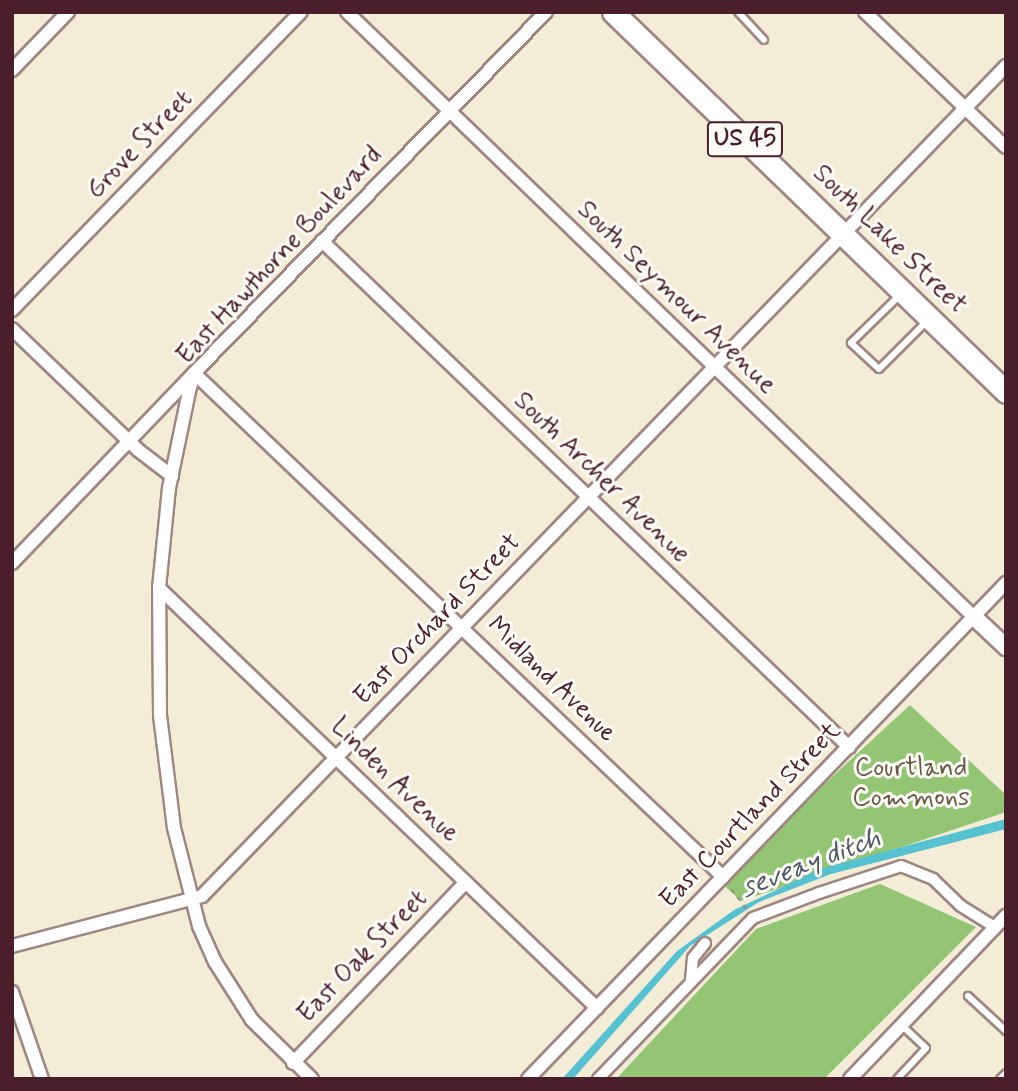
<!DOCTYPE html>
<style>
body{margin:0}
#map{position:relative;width:1018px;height:1091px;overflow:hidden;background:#f3edd8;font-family:Mynerve,sans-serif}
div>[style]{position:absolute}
.green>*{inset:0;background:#93c575}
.water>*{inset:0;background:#56c1d1}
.path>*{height:2px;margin-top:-1px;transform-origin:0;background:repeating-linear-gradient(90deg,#9e8682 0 5px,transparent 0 10px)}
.roads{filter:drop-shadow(2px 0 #9e8682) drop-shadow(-2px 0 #9e8682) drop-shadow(0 2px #9e8682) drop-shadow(0 -2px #9e8682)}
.service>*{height:6px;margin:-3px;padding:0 3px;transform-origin:3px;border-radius:3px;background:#fff}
.pedestrian>*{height:10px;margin:-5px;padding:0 5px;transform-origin:5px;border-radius:5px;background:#fff}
.minor>*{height:12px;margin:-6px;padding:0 6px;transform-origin:6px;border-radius:6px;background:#fff}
.tertiary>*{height:16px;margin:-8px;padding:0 8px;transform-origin:8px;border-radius:8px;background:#fff}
.primary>*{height:21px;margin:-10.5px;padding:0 10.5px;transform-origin:10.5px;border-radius:10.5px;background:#fff}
span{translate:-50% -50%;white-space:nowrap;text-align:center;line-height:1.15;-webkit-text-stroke:6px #fdfcf7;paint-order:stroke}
.shield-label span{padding:2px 5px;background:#fdfcf7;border:2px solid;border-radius:5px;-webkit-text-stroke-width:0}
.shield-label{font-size:24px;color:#4a1f2b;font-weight:700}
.street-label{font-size:26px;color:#4a1f2b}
.park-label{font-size:26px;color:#645945}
.water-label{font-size:28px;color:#4e5865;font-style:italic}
.frame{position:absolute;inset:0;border:14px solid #4a1f2b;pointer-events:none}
</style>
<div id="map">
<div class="green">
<div style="clip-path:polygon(910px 705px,1006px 795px,1006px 812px,741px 901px,719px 881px)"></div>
<div style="clip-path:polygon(880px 884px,976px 927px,824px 1079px,616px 1079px,756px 929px)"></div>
</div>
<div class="water">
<div style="clip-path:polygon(1006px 819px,1006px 829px,831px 874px,759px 902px,690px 946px,573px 1079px,562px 1079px,677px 951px,734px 910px,820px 869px)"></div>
</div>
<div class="path">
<div style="left:731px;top:889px;width:28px;rotate:52deg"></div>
</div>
<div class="roads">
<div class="service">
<div style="left:738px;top:12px;width:38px;rotate:47deg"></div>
<div style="left:901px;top:294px;width:70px;rotate:135.6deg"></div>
<div style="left:851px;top:343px;width:38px;rotate:43deg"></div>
<div style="left:879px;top:369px;width:66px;rotate:-45deg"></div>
<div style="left:968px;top:996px;width:52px;rotate:42.6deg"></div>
<div style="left:897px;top:1079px;width:42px;rotate:-46.9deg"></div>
<div style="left:926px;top:1048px;width:33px;rotate:-137deg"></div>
<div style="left:1000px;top:1079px;width:8px;rotate:-45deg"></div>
</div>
<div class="pedestrian">
<div style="left:691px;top:980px;width:22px;rotate:-85deg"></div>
<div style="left:693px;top:958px;width:19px;rotate:-51deg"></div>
<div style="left:598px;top:1079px;width:223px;rotate:-46.1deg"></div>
<div style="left:753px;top:918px;width:71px;rotate:-20.7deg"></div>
<div style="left:819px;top:893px;width:86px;rotate:-18.2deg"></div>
<div style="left:901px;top:866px;width:35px;rotate:22deg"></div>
<div style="left:933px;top:879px;width:39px;rotate:44deg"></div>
<div style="left:961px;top:906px;width:40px;rotate:32deg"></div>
</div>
<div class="minor">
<div style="left:347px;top:12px;width:871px;rotate:43.98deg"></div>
<div style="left:865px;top:12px;width:195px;rotate:43.8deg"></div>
<div style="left:12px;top:70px;width:81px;rotate:-46deg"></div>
<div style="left:322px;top:241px;width:731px;rotate:43.84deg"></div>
<div style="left:12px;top:310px;width:415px;rotate:-45.9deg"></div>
<div style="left:12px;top:329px;width:175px;rotate:43.8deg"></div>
<div style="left:138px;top:450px;width:43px;rotate:37.4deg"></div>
<div style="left:12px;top:563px;width:263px;rotate:-46.2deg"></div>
<div style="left:194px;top:373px;width:731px;rotate:43.61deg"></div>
<div style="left:159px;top:588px;width:607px;rotate:43.8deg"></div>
<div style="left:12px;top:946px;width:196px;rotate:-14.7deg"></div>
<div style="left:202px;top:896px;width:1156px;rotate:-45.91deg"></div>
<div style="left:12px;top:992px;width:92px;rotate:71deg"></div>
<div style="left:293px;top:1063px;width:250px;rotate:-46.3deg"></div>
<div style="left:312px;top:1079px;width:84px;rotate:-135.5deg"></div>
<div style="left:252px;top:1020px;width:69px;rotate:-122.5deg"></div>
<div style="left:215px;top:962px;width:39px;rotate:-114deg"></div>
<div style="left:199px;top:926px;width:101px;rotate:-104.3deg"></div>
<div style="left:174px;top:828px;width:113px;rotate:-97.1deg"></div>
<div style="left:160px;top:716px;width:128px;rotate:-90.4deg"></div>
<div style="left:159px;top:588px;width:100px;rotate:-84.3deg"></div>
<div style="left:169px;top:488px;width:99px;rotate:-78.3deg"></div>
<div style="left:189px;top:391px;width:19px;rotate:-74deg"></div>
<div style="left:194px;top:373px;width:504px;rotate:-45.72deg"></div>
<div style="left:528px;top:1079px;width:689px;rotate:-46.06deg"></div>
<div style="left:850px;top:1079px;width:226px;rotate:-46.3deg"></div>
</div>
<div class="tertiary">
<div style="left:974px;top:617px;width:44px;rotate:43.2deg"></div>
</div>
<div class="primary">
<div style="left:613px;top:12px;width:547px;rotate:44.04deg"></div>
</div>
</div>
<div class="shield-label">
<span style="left:745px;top:139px">US 45</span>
</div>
<div class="street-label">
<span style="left:140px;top:145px;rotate:-46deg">Grove Street</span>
<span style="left:889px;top:240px;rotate:44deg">South Lake Street</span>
<span style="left:280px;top:256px;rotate:-47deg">East Hawthorne Boulevard</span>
<span style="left:676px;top:298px;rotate:44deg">South Seymour Avenue</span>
<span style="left:601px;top:478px;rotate:44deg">South Archer Avenue</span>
<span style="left:438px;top:620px;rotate:-46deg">East Orchard Street</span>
<span style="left:551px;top:680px;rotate:44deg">Midland Avenue</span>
<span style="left:394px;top:781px;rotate:44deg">Linden Avenue</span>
<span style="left:751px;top:816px;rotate:-46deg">East Courtland Street</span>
<span style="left:363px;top:957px;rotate:-46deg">East Oak Street</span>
</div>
<div class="park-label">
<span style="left:911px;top:784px">Courtland<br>Commons</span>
</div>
<div class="water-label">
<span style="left:811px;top:864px;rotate:-21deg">seveay ditch</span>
</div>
<div class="frame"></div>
</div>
